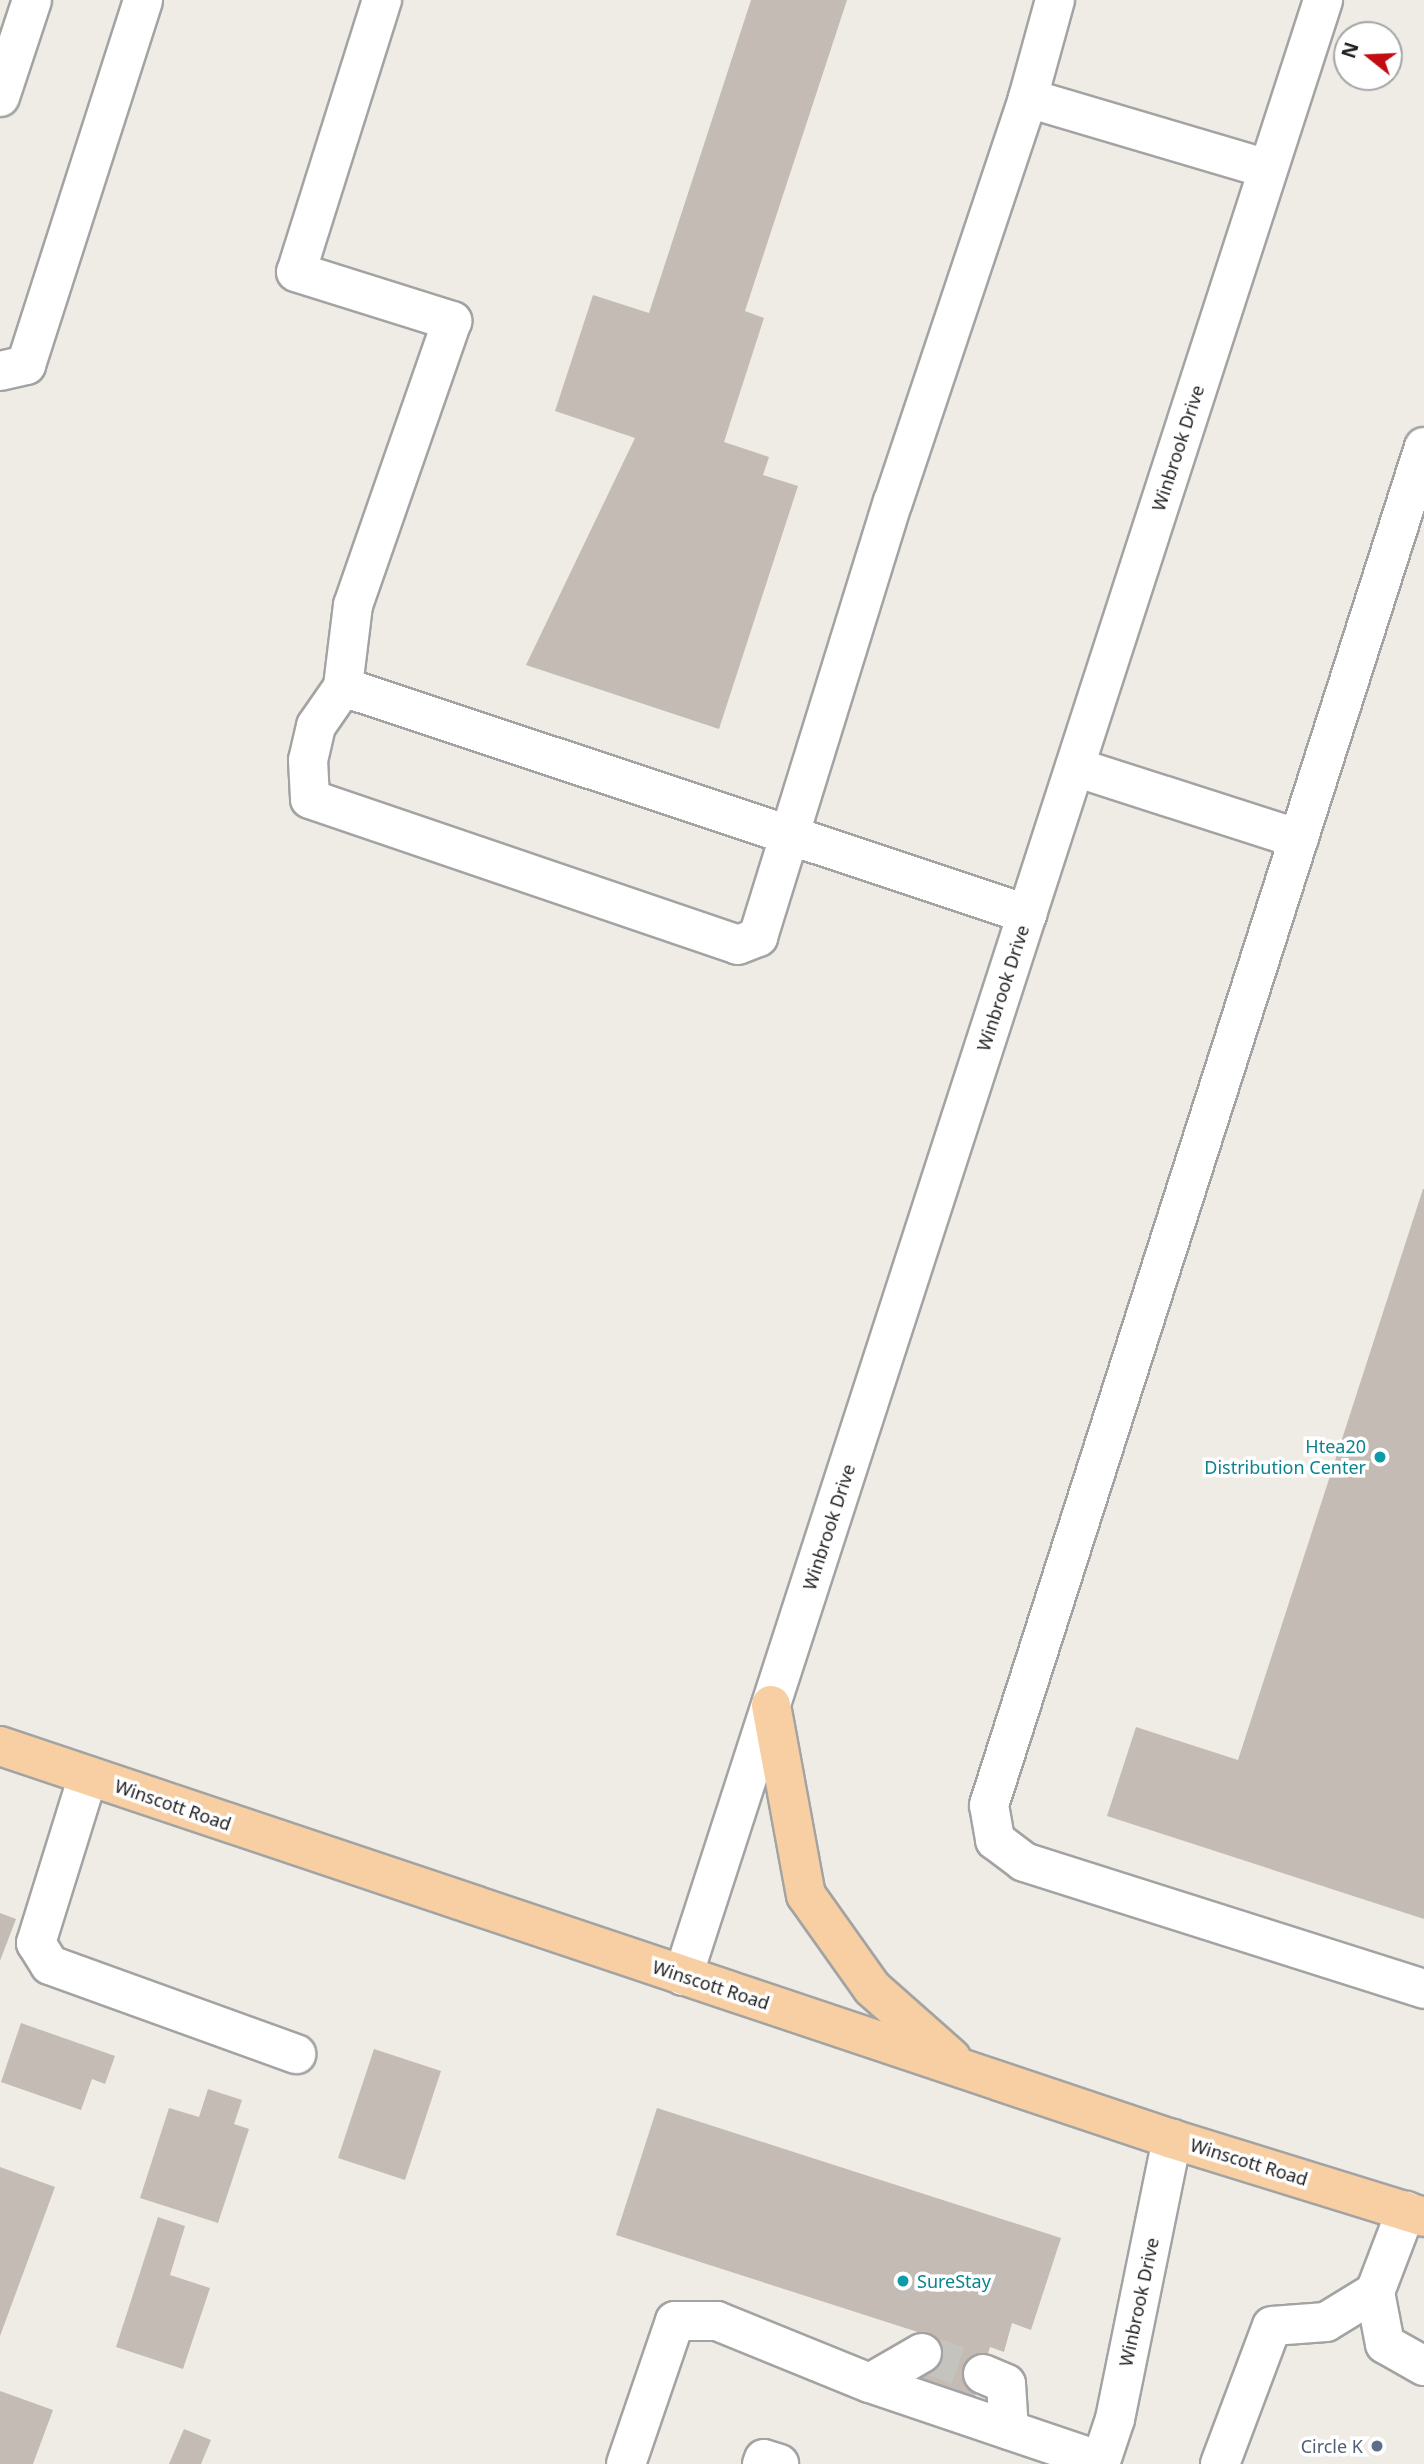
<!DOCTYPE html>
<style>
body{margin:0}
#map{position:relative;width:1424px;height:2464px;overflow:hidden;background:#efece6;font-family:"Noto Sans",sans-serif}
div>[style]{position:absolute}
.building>*{inset:0;background:#c4bbb5}
.minor-tunnel>*{height:38px;margin-top:-19px;transform-origin:0;background:repeating-linear-gradient(90deg,#c5c3be 0 38px,transparent 0 57px)}
.roads{filter:drop-shadow(2px 0 #a3a3a3) drop-shadow(-2px 0 #a3a3a3) drop-shadow(0 2px #a3a3a3) drop-shadow(0 -2px #a3a3a3)}
.minor>*{height:38px;margin:-19px;padding:0 19px;transform-origin:19px;border-radius:19px;background:#fff}
.major>*{height:38px;margin:-19px;padding:0 19px;transform-origin:19px;border-radius:19px;background:#f7cfa3}
.dots>*{width:19px;height:19px;translate:-50% -50%;box-sizing:border-box;border:4px solid #fff;border-radius:50%}
span{translate:-50% -50%;white-space:nowrap;text-align:center;line-height:1.15;-webkit-text-stroke:7px #fff;paint-order:stroke}
.street-label{font-size:18px;color:#1f1f1f}
.culture-label{font-size:18px;color:#0d838f}
.right{translate:-100% -50%;text-align:right}
.left{translate:0 -50%;text-align:left}
.service-label{font-size:18px;color:#4e5e75}
.north{position:absolute;left:1333px;top:21px;width:70px;height:70px;box-sizing:border-box;background:#fff;border:2px solid #a5a5a5;border-radius:50%;rotate:288deg;font-size:19px;font-weight:700;line-height:28px;text-align:center;color:#1f1f1f}
.north::after{content:'';display:block;margin:auto;width:24px;height:32px;background:#c30b14;clip-path:polygon(50% 0,100% 100%,50% 72%,0 100%)}
</style>
<div id="map">
<div class="building">
<div style="clip-path:polygon(751px 0,847px 0,745px 311px,764px 318px,724px 442px,769px 457px,763px 475px,798px 486px,719px 729px,526px 665px,635px 438px,555px 411px,593px 295px,649px 313px)"></div>
<div style="clip-path:polygon(1423px 1189px,1424px 1189px,1424px 1919px,1107px 1816px,1136px 1727px,1238px 1760px)"></div>
<div style="clip-path:polygon(0 1913px,16px 1919px,0 1961px)"></div>
<div style="clip-path:polygon(21px 2023px,115px 2056px,105px 2084px,92px 2079px,81px 2110px,1px 2082px)"></div>
<div style="clip-path:polygon(374px 2049px,441px 2071px,405px 2180px,338px 2158px)"></div>
<div style="clip-path:polygon(208px 2089px,242px 2100px,234px 2124px,249px 2129px,218px 2223px,140px 2198px,169px 2108px,199px 2117px)"></div>
<div style="clip-path:polygon(657px 2108px,1061px 2238px,1031px 2330px,1012px 2323px,1004px 2352px,990px 2347px,973px 2403px,912px 2383px,927px 2335px,616px 2235px)"></div>
<div style="clip-path:polygon(0 2167px,55px 2187px,0 2336px)"></div>
<div style="clip-path:polygon(158px 2217px,185px 2226px,170px 2275px,210px 2288px,183px 2369px,116px 2347px)"></div>
<div style="clip-path:polygon(0 2391px,53px 2410px,33px 2464px,0 2464px)"></div>
<div style="clip-path:polygon(184px 2429px,211px 2440px,201px 2464px,169px 2464px)"></div>
</div>
<div class="minor-tunnel">
<div style="left:922px;top:2353px;width:65px;rotate:19deg"></div>
</div>
<div class="roads">
<div class="minor">
<div style="left:382px;top:0;width:285px;rotate:107.5deg"></div>
<div style="left:296px;top:272px;width:164px;rotate:17.4deg"></div>
<div style="left:452px;top:321px;width:301px;rotate:109.2deg"></div>
<div style="left:353px;top:605px;width:83px;rotate:97deg"></div>
<div style="left:343px;top:687px;width:47px;rotate:124.7deg"></div>
<div style="left:316px;top:726px;width:35px;rotate:103deg"></div>
<div style="left:308px;top:760px;width:39px;rotate:87deg"></div>
<div style="left:310px;top:799px;width:452px;rotate:18.8deg"></div>
<div style="left:738px;top:945px;width:22px;rotate:-22deg"></div>
<div style="left:758px;top:937px;width:455px;rotate:-72.8deg"></div>
<div style="left:893px;top:502px;width:426px;rotate:-71.5deg"></div>
<div style="left:1028px;top:98px;width:250px;rotate:16.5deg"></div>
<div style="left:0;top:97px;width:102px;rotate:-71.7deg"></div>
<div style="left:1028px;top:98px;width:102px;rotate:-74.6deg"></div>
<div style="left:0;top:371px;width:27px;rotate:-13deg"></div>
<div style="left:26px;top:365px;width:383px;rotate:-72.2deg"></div>
<div style="left:1424px;top:447px;width:1426px;rotate:107.76deg"></div>
<div style="left:989px;top:1805px;width:36px;rotate:80deg"></div>
<div style="left:995px;top:1840px;width:36px;rotate:37deg"></div>
<div style="left:1024px;top:1862px;width:420px;rotate:17.6deg"></div>
<div style="left:343px;top:687px;width:721px;rotate:18.36deg"></div>
<div style="left:1075px;top:767px;width:235px;rotate:17.8deg"></div>
<div style="left:88px;top:1776px;width:175px;rotate:107.3deg"></div>
<div style="left:36px;top:1943px;width:26px;rotate:58deg"></div>
<div style="left:50px;top:1965px;width:262px;rotate:19.9deg"></div>
<div style="left:683px;top:1976px;width:2077px;rotate:-72.05deg"></div>
<div style="left:1375px;top:2292px;width:53px;rotate:79.1deg"></div>
<div style="left:1385px;top:2344px;width:45px;rotate:29.4deg"></div>
<div style="left:983px;top:2374px;width:25px;rotate:23deg"></div>
<div style="left:1006px;top:2384px;width:46px;rotate:86.3deg"></div>
<div style="left:870px;top:2383px;width:60px;rotate:-30deg"></div>
<div style="left:626px;top:2464px;width:151px;rotate:-71.1deg"></div>
<div style="left:675px;top:2321px;width:42px"></div>
<div style="left:717px;top:2321px;width:165px;rotate:22.1deg"></div>
<div style="left:870px;top:2383px;width:244px;rotate:18.7deg"></div>
<div style="left:762px;top:2464px;width:5px;rotate:-68deg"></div>
<div style="left:764px;top:2459px;width:16px;rotate:18deg"></div>
<div style="left:1100px;top:2464px;width:47px;rotate:-71.6deg"></div>
<div style="left:1115px;top:2419px;width:286px;rotate:-78.5deg"></div>
<div style="left:1220px;top:2464px;width:147px;rotate:-69.4deg"></div>
<div style="left:1272px;top:2326px;width:54px;rotate:-4.2deg"></div>
<div style="left:1326px;top:2322px;width:57px;rotate:-31.5deg"></div>
<div style="left:1375px;top:2292px;width:87px;rotate:-69.1deg"></div>
</div>
<div class="major">
<div style="left:771px;top:1705px;width:193px;rotate:79.6deg"></div>
<div style="left:806px;top:1895px;width:114px;rotate:54.6deg"></div>
<div style="left:872px;top:1988px;width:106px;rotate:41.5deg"></div>
<div style="left:0;top:1746px;width:1236px;rotate:18.54deg"></div>
<div style="left:1172px;top:2139px;width:264px;rotate:17.2deg"></div>
</div>
</div>
<div class="dots">
<div style="left:1380px;top:1457px;background:#0f9aa8"></div>
<div style="left:903px;top:2281px;background:#0f9aa8"></div>
<div style="left:1377px;top:2446px;background:#5c6f8a"></div>
</div>
<div class="street-label">
<span style="left:1178px;top:448px;rotate:-72deg">Winbrook Drive</span>
<span style="left:1003px;top:988px;rotate:-72deg">Winbrook Drive</span>
<span style="left:829px;top:1527px;rotate:-72deg">Winbrook Drive</span>
<span style="left:173px;top:1805px;rotate:19deg">Winscott Road</span>
<span style="left:711px;top:1985px;rotate:18deg">Winscott Road</span>
<span style="left:1249px;top:2162px;rotate:17deg">Winscott Road</span>
<span style="left:1139px;top:2302px;rotate:-78deg">Winbrook Drive</span>
</div>
<div class="culture-label">
<span class="right" style="left:1366px;top:1457px">Htea20<br>Distribution Center</span>
<span class="left" style="left:917px;top:2281px">SureStay</span>
</div>
<div class="service-label">
<span class="right" style="left:1363px;top:2446px">Circle K</span>
</div>
<div class="north">N</div>
</div>
